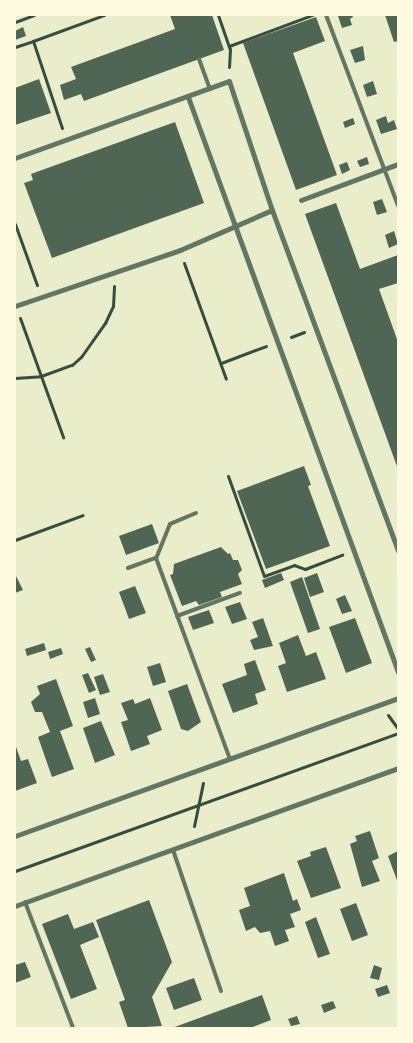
<!DOCTYPE html>
<style>
body{margin:0}
#map{position:relative;width:413px;height:1043px;overflow:hidden;background:#e9edc9;font-family:Signika,sans-serif}
div>[style]{position:absolute}
.building>*{inset:0;background:#4f6655}
.path>*{height:3px;margin:-1.5px;padding:0 1.5px;transform-origin:1.5px;border-radius:1.5px;background:#344e41}
.service>*{height:4px;margin:-2px;padding:0 2px;transform-origin:2px;border-radius:2px;background:#617663}
.minor>*{height:5px;margin:-2.5px;padding:0 2.5px;transform-origin:2.5px;border-radius:2.5px;background:#617663}
span{translate:-50% -50%;white-space:nowrap;text-align:center;line-height:1.15;-webkit-text-stroke:4px #fefae0;paint-order:stroke}
.frame{position:absolute;inset:0;border:16px solid #fefae0;pointer-events:none}
</style>
<div id="map">
<div class="building">
<div style="clip-path:polygon(170px 15px,212px 15px,224px 50px,84px 101px,81px 94px,64px 100px,60px 85px,76px 79px,71px 67px,175px 29px)"></div>
<div style="clip-path:polygon(352px 15px,353px 17px,350px 19px,352px 25px,342px 28px,338px 16px)"></div>
<div style="clip-path:polygon(385px 15px,398px 15px,398px 41px,394px 42px)"></div>
<div style="clip-path:polygon(316px 17px,325px 41px,293px 53px,337px 175px,296px 190px,243px 43px)"></div>
<div style="clip-path:polygon(23px 27px,26px 36px,15px 40px,15px 31px)"></div>
<div style="clip-path:polygon(363px 46px,365px 60px,355px 63px,350px 50px)"></div>
<div style="clip-path:polygon(39px 79px,51px 113px,15px 125px,15px 88px)"></div>
<div style="clip-path:polygon(373px 81px,377px 94px,367px 97px,363px 85px)"></div>
<div style="clip-path:polygon(386px 116px,388px 123px,394px 120px,397px 129px,381px 134px,376px 120px)"></div>
<div style="clip-path:polygon(353px 118px,355px 124px,345px 128px,343px 122px)"></div>
<div style="clip-path:polygon(175px 122px,204px 203px,52px 258px,24px 183px,33px 180px,31px 174px)"></div>
<div style="clip-path:polygon(367px 157px,369px 164px,360px 167px,357px 161px)"></div>
<div style="clip-path:polygon(347px 162px,350px 170px,342px 174px,339px 165px)"></div>
<div style="clip-path:polygon(382px 199px,387px 212px,377px 215px,373px 202px)"></div>
<div style="clip-path:polygon(336px 203px,360px 269px,398px 255px,398px 283px,379px 289px,398px 342px,398px 469px,305px 214px)"></div>
<div style="clip-path:polygon(394px 231px,398px 244px,389px 248px,385px 235px)"></div>
<div style="clip-path:polygon(304px 466px,311px 485px,308px 486px,330px 546px,266px 569px,237px 491px)"></div>
<div style="clip-path:polygon(152px 524px,159px 543px,126px 555px,119px 536px)"></div>
<div style="clip-path:polygon(221px 547px,228px 554px,230px 553px,233px 560px,238px 560px,242px 570px,238px 574px,242px 584px,220px 592px,222px 597px,199px 605px,196px 601px,182px 606px,170px 575px,173px 574px,174px 564px)"></div>
<div style="clip-path:polygon(281px 573px,284px 580px,265px 588px,262px 580px)"></div>
<div style="clip-path:polygon(317px 573px,324px 592px,310px 597px,304px 578px)"></div>
<div style="clip-path:polygon(15px 574px,23px 590px,15px 593px)"></div>
<div style="clip-path:polygon(302px 577px,320px 629px,308px 633px,290px 582px)"></div>
<div style="clip-path:polygon(135px 586px,146px 613px,129px 619px,119px 592px)"></div>
<div style="clip-path:polygon(345px 595px,352px 611px,342px 614px,336px 599px)"></div>
<div style="clip-path:polygon(240px 602px,247px 619px,232px 624px,225px 607px)"></div>
<div style="clip-path:polygon(209px 610px,214px 623px,193px 630px,188px 617px)"></div>
<div style="clip-path:polygon(263px 618px,273px 646px,254px 650px,250px 640px,258px 637px,252px 622px)"></div>
<div style="clip-path:polygon(355px 618px,372px 663px,346px 673px,329px 627px)"></div>
<div style="clip-path:polygon(298px 635px,306px 656px,316px 652px,326px 679px,287px 692px,278px 666px,286px 663px,279px 643px)"></div>
<div style="clip-path:polygon(44px 643px,46px 650px,27px 656px,25px 649px)"></div>
<div style="clip-path:polygon(90px 647px,96px 660px,91px 662px,85px 649px)"></div>
<div style="clip-path:polygon(61px 648px,63px 654px,50px 659px,48px 652px)"></div>
<div style="clip-path:polygon(255px 660px,266px 690px,255px 694px,258px 704px,233px 713px,222px 684px,247px 675px,244px 664px)"></div>
<div style="clip-path:polygon(160px 663px,166px 682px,153px 686px,147px 667px)"></div>
<div style="clip-path:polygon(88px 673px,96px 690px,89px 693px,82px 675px)"></div>
<div style="clip-path:polygon(103px 674px,110px 692px,100px 695px,94px 677px)"></div>
<div style="clip-path:polygon(56px 679px,73px 726px,60px 731px,74px 769px,52px 777px,38px 737px,50px 732px,42px 712px,35px 712px,31px 702px,40px 694px,37px 686px)"></div>
<div style="clip-path:polygon(187px 684px,201px 722px,188px 731px,181px 729px,168px 691px)"></div>
<div style="clip-path:polygon(95px 698px,100px 714px,88px 718px,83px 702px)"></div>
<div style="clip-path:polygon(150px 698px,162px 730px,147px 736px,150px 744px,131px 751px,121px 722px,128px 720px,121px 703px,133px 699px,135px 704px)"></div>
<div style="clip-path:polygon(101px 721px,115px 755px,95px 763px,83px 728px)"></div>
<div style="clip-path:polygon(15px 744px,21px 761px,28px 759px,37px 783px,15px 791px)"></div>
<div style="clip-path:polygon(370px 831px,379px 858px,372px 861px,380px 881px,362px 887px,350px 844px,357px 841px,355px 836px)"></div>
<div style="clip-path:polygon(326px 847px,341px 888px,311px 898px,297px 861px,311px 856px,310px 852px)"></div>
<div style="clip-path:polygon(398px 851px,398px 883px,388px 856px)"></div>
<div style="clip-path:polygon(284px 873px,293px 901px,297px 899px,301px 910px,290px 914px,295px 927px,285px 930px,289px 941px,275px 946px,270px 931px,260px 933px,255px 927px,246px 931px,239px 910px,250px 906px,244px 888px)"></div>
<div style="clip-path:polygon(149px 900px,172px 962px,152px 997px,162px 1026px,128px 1028px,119px 1002px,125px 1000px,96px 920px)"></div>
<div style="clip-path:polygon(356px 903px,368px 935px,352px 941px,340px 909px)"></div>
<div style="clip-path:polygon(68px 914px,74px 929px,93px 922px,99px 937px,80px 945px,97px 989px,71px 999px,42px 924px)"></div>
<div style="clip-path:polygon(316px 917px,330px 954px,318px 958px,305px 922px)"></div>
<div style="clip-path:polygon(25px 962px,31px 977px,15px 983px,15px 965px)"></div>
<div style="clip-path:polygon(374px 965px,382px 968px,379px 980px,370px 978px)"></div>
<div style="clip-path:polygon(194px 978px,202px 1000px,174px 1010px,166px 988px)"></div>
<div style="clip-path:polygon(387px 985px,390px 993px,378px 997px,375px 989px)"></div>
<div style="clip-path:polygon(262px 995px,271px 1020px,250px 1028px,172px 1028px)"></div>
<div style="clip-path:polygon(333px 1001px,336px 1008px,324px 1013px,321px 1005px)"></div>
<div style="clip-path:polygon(297px 1016px,300px 1024px,291px 1026px,288px 1019px)"></div>
</div>
<div class="path">
<div style="left:218px;top:15px;width:36px;rotate:71deg"></div>
<div style="left:230px;top:49px;width:18px;rotate:93deg"></div>
<div style="left:15px;top:22px;width:20px;rotate:-20deg"></div>
<div style="left:229px;top:46px;width:89px;rotate:-20.5deg"></div>
<div style="left:15px;top:47px;width:19px;rotate:-18deg"></div>
<div style="left:62px;top:128px;width:92px;rotate:-108.4deg"></div>
<div style="left:33px;top:41px;width:76px;rotate:-20.1deg"></div>
<div style="left:15px;top:224px;width:65px;rotate:70.2deg"></div>
<div style="left:184px;top:263px;width:123px;rotate:70.1deg"></div>
<div style="left:20px;top:318px;width:127px;rotate:70.1deg"></div>
<div style="left:291px;top:337px;width:14px;rotate:-21deg"></div>
<div style="left:221px;top:363px;width:48px;rotate:-20.7deg"></div>
<div style="left:15px;top:378px;width:26px;rotate:-4deg"></div>
<div style="left:41px;top:376px;width:33px;rotate:-20deg"></div>
<div style="left:72px;top:365px;width:12px;rotate:-42deg"></div>
<div style="left:81px;top:357px;width:42px;rotate:-54.8deg"></div>
<div style="left:105px;top:323px;width:19px;rotate:-65deg"></div>
<div style="left:113px;top:306px;width:20px;rotate:-87deg"></div>
<div style="left:228px;top:476px;width:106px;rotate:70.2deg"></div>
<div style="left:264px;top:576px;width:32px;rotate:-20deg"></div>
<div style="left:294px;top:565px;width:12px;rotate:20deg"></div>
<div style="left:305px;top:569px;width:40px;rotate:-21deg"></div>
<div style="left:15px;top:540px;width:72px;rotate:-20.2deg"></div>
<div style="left:388px;top:715px;width:17px;rotate:54deg"></div>
<div style="left:194px;top:826px;width:44px;rotate:-78.2deg"></div>
<div style="left:15px;top:871px;width:407px;rotate:-19.8deg"></div>
</div>
<div class="service">
<div style="left:326px;top:15px;width:204px;rotate:69.3deg"></div>
<div style="left:199px;top:59px;width:32px;rotate:70deg"></div>
<div style="left:196px;top:513px;width:28px;rotate:157deg"></div>
<div style="left:170px;top:524px;width:37px;rotate:112deg"></div>
<div style="left:156px;top:558px;width:214px;rotate:69.8deg"></div>
<div style="left:128px;top:568px;width:30px;rotate:-20deg"></div>
<div style="left:177px;top:616px;width:67px;rotate:-20.1deg"></div>
<div style="left:173px;top:850px;width:149px;rotate:71.2deg"></div>
<div style="left:25px;top:902px;width:135px;rotate:69.1deg"></div>
</div>
<div class="minor">
<div style="left:188px;top:97px;width:612px;rotate:69.94deg"></div>
<div style="left:15px;top:158px;width:227px;rotate:-19.8deg"></div>
<div style="left:229px;top:81px;width:136px;rotate:71.6deg"></div>
<div style="left:272px;top:210px;width:363px;rotate:69.7deg"></div>
<div style="left:301px;top:200px;width:103px;rotate:-20.4deg"></div>
<div style="left:15px;top:306px;width:174px;rotate:-18.7deg"></div>
<div style="left:180px;top:250px;width:100px;rotate:-23.5deg"></div>
<div style="left:15px;top:836px;width:407px;rotate:-19.8deg"></div>
<div style="left:15px;top:906px;width:407px;rotate:-19.8deg"></div>
</div>
<div class="frame"></div>
</div>
